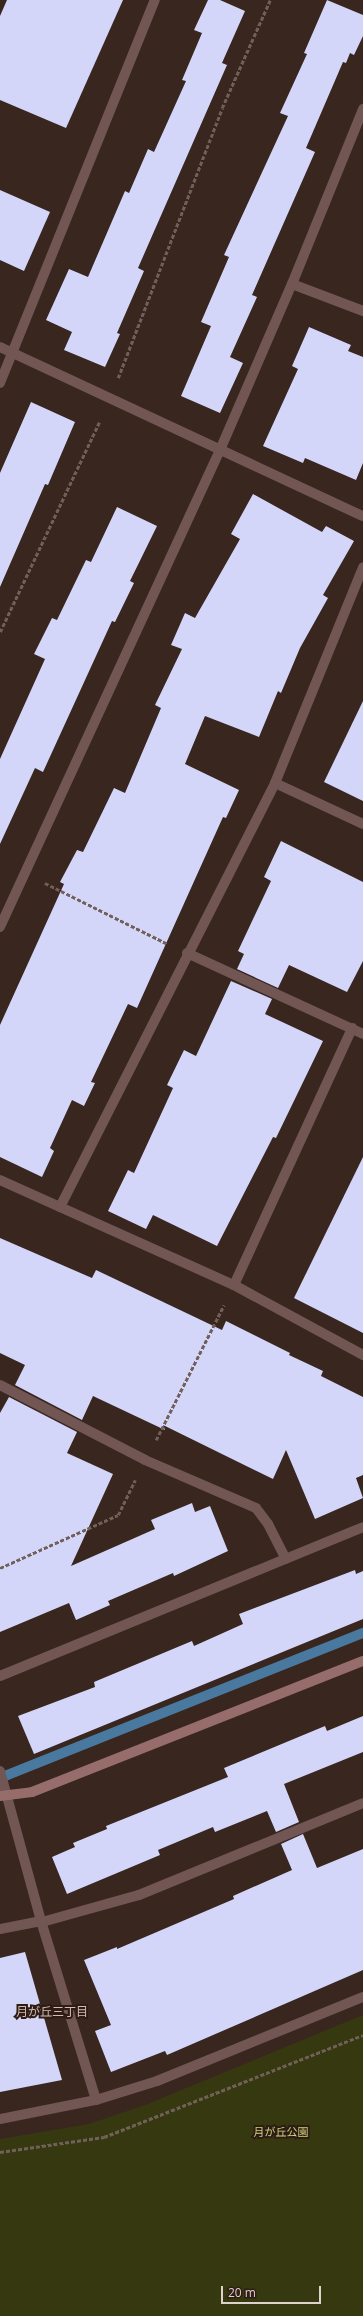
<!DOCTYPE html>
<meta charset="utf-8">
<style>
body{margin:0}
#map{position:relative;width:363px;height:2316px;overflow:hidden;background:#38261f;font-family:"Open Sans","Noto Sans JP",sans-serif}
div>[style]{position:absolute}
.green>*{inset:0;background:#36390f}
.stream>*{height:10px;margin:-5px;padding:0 5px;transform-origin:5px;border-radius:5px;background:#4a79a0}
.building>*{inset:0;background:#d3d6f9}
.path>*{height:2.5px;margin-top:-1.25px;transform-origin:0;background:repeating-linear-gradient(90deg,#706059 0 4px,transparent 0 6px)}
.street>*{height:10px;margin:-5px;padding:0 5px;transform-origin:5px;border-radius:5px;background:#715654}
.secondary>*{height:10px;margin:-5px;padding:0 5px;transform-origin:5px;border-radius:5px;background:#976d6b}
span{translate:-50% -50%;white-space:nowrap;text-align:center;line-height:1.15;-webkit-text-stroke:4px #2e1c15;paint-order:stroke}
.park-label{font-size:11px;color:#cbd37d}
.neighbourhood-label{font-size:12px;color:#d4bbb2}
.scale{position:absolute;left:221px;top:2286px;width:100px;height:18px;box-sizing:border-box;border:2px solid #ded2cd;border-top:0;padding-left:5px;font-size:12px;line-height:14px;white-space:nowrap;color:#ded2cd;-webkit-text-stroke:3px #2e1c15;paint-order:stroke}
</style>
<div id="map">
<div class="green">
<div style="clip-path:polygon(363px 2015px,363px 2316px,0 2316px,0 2139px,89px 2124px,145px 2105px)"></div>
</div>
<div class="stream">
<div style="left:0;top:1778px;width:391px;rotate:-21.8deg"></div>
</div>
<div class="building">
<div style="clip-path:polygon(7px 0,123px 0,66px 128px,0 100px,0 16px)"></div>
<div style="clip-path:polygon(208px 0,220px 0,245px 11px,222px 63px,227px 65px,138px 268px,144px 271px,117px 333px,120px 334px,105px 367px,64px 350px,72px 332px,46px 320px,69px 269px,88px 277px,125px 191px,129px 193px,148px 149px,154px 152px,186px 81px,182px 80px,202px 33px,194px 30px)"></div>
<div style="clip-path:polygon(327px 0,363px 15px,363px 36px,354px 55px,350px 53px,346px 63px,343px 62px,306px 148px,315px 152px,252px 295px,257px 297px,230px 357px,243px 363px,220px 413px,181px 396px,211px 326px,201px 322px,229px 257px,224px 255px,288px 116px,280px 113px,307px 54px,304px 53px)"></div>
<div style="clip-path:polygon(0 190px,50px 212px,24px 271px,0 260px)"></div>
<div style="clip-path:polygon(309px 327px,351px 345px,348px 351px,363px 357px,363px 463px,356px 480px,305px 458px,303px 463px,263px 446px,298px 369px,292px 366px)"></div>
<div style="clip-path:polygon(31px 402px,75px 422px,48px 485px,45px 484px,0 587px,0 473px)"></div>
<div style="clip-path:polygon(253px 494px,322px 532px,326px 526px,354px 541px,323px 595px,328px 598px,300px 648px,281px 693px,278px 691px,259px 737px,205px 716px,185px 764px,239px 790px,226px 818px,223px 817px,137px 1008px,128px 1004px,91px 1082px,95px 1083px,84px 1106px,72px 1100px,50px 1148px,54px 1151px,42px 1177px,0 1157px,0 1025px,64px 884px,60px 882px,77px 850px,83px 852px,114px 788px,125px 793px,161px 708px,155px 705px,182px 649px,171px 645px,185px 613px,195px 618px,240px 539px,231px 534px)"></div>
<div style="clip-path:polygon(117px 507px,157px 526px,130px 581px,134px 583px,115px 622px,112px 621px,43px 772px,35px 768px,0 844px,0 759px,45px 659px,34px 654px,52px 618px,57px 620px,86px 560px,91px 562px)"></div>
<div style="clip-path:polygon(363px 701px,363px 801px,324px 782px)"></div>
<div style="clip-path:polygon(281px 841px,363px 882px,363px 961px,347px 992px,289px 965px,278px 988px,237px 969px,244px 954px,238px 951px,271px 881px,264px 877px)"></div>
<div style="clip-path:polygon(231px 981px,272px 999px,265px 1014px,323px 1041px,276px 1138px,273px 1137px,217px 1246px,153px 1215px,146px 1229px,108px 1211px,128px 1170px,134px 1173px,173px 1088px,167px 1085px,184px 1050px,196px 1056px)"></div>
<div style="clip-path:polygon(363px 1157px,363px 1333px,294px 1298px)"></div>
<div style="clip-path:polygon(0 1238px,92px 1278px,96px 1270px,222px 1330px,226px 1321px,290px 1353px,289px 1355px,323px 1371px,321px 1376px,363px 1397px,363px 1475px,356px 1478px,363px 1498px,315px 1519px,286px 1450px,273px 1479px,163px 1425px,165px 1430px,93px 1396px,82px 1420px,15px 1385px,25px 1365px,0 1353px)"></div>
<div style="clip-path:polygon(9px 1397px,77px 1432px,67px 1453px,113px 1474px,71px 1566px,155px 1529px,151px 1520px,192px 1503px,195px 1512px,210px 1506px,228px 1551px,174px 1576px,173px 1573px,108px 1601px,110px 1605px,76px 1620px,69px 1603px,0 1632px,0 1413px)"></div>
<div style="clip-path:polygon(355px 1570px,356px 1574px,363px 1571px,363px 1619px,34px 1754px,18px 1716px,95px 1687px,94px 1682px,192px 1641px,194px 1646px,243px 1624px,239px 1614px)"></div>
<div style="clip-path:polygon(363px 1716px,363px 1752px,284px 1784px,299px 1822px,276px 1832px,267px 1811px,215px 1832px,213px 1827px,158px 1850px,160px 1855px,67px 1894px,52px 1857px,75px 1847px,73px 1843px,107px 1829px,106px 1826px,228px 1777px,224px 1768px,325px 1726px,327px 1731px)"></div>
<div style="clip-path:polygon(303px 1834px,317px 1868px,363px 1849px,363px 1970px,167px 2055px,165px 2051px,111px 2072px,95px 2031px,111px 2025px,84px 1960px,117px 1947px,117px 1949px,234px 1899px,233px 1896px,292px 1870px,281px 1844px)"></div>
<div style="clip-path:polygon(25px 1952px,62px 2080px,0 2092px,0 1958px)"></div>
</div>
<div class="path">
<div style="left:118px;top:378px;width:289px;rotate:-68.9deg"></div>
<div style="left:222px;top:108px;width:118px;rotate:-66deg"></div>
<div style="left:0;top:632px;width:234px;rotate:-64.7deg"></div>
<div style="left:45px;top:883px;width:137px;rotate:26.4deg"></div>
<div style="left:156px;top:1440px;width:151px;rotate:-63.3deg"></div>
<div style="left:0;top:1568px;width:129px;rotate:-24.2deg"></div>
<div style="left:118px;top:1515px;width:39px;rotate:-64deg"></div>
<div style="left:0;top:2152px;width:105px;rotate:-8.2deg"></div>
<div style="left:104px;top:2137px;width:278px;rotate:-21.5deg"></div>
</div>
<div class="street">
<div style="left:292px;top:284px;width:76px;rotate:20.8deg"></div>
<div style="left:0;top:347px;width:400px;rotate:25deg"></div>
<div style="left:0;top:383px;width:413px;rotate:-68deg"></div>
<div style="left:275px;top:783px;width:97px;rotate:25deg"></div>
<div style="left:0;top:927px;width:525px;rotate:-65.24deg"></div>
<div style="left:220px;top:450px;width:181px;rotate:-66.6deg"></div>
<div style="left:292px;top:284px;width:189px;rotate:-67.9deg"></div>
<div style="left:187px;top:953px;width:194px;rotate:24.7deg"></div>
<div style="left:0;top:1180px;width:256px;rotate:24.2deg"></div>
<div style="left:234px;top:1285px;width:147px;rotate:28.5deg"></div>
<div style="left:60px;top:1207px;width:475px;rotate:-63.1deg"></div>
<div style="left:275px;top:783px;width:233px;rotate:-67.8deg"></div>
<div style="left:234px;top:1285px;width:283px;rotate:-65.3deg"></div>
<div style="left:0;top:1385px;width:163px;rotate:27.3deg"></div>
<div style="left:145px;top:1460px;width:121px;rotate:23.4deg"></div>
<div style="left:256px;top:1508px;width:20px;rotate:53deg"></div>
<div style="left:268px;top:1524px;width:39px;rotate:63deg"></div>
<div style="left:0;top:1676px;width:392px;rotate:-22.3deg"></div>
<div style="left:0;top:1771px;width:156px;rotate:74.7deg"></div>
<div style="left:41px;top:1921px;width:187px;rotate:72.9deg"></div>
<div style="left:42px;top:1922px;width:101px;rotate:-15.6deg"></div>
<div style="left:139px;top:1895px;width:242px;rotate:-22.3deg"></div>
<div style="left:0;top:1929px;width:42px;rotate:-11deg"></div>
<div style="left:0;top:2119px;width:98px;rotate:-11.2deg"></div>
<div style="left:96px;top:2100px;width:64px;rotate:-17.3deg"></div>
<div style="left:157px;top:2081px;width:222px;rotate:-22.2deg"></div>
</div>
<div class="secondary">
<div style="left:0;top:1796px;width:32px;rotate:-7deg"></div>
<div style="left:32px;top:1792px;width:356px;rotate:-21.6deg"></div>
</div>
<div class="park-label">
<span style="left:281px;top:2132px">月が丘公園</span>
</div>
<div class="neighbourhood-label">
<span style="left:52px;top:2012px">月が丘三丁目</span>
</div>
<div class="scale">20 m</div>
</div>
